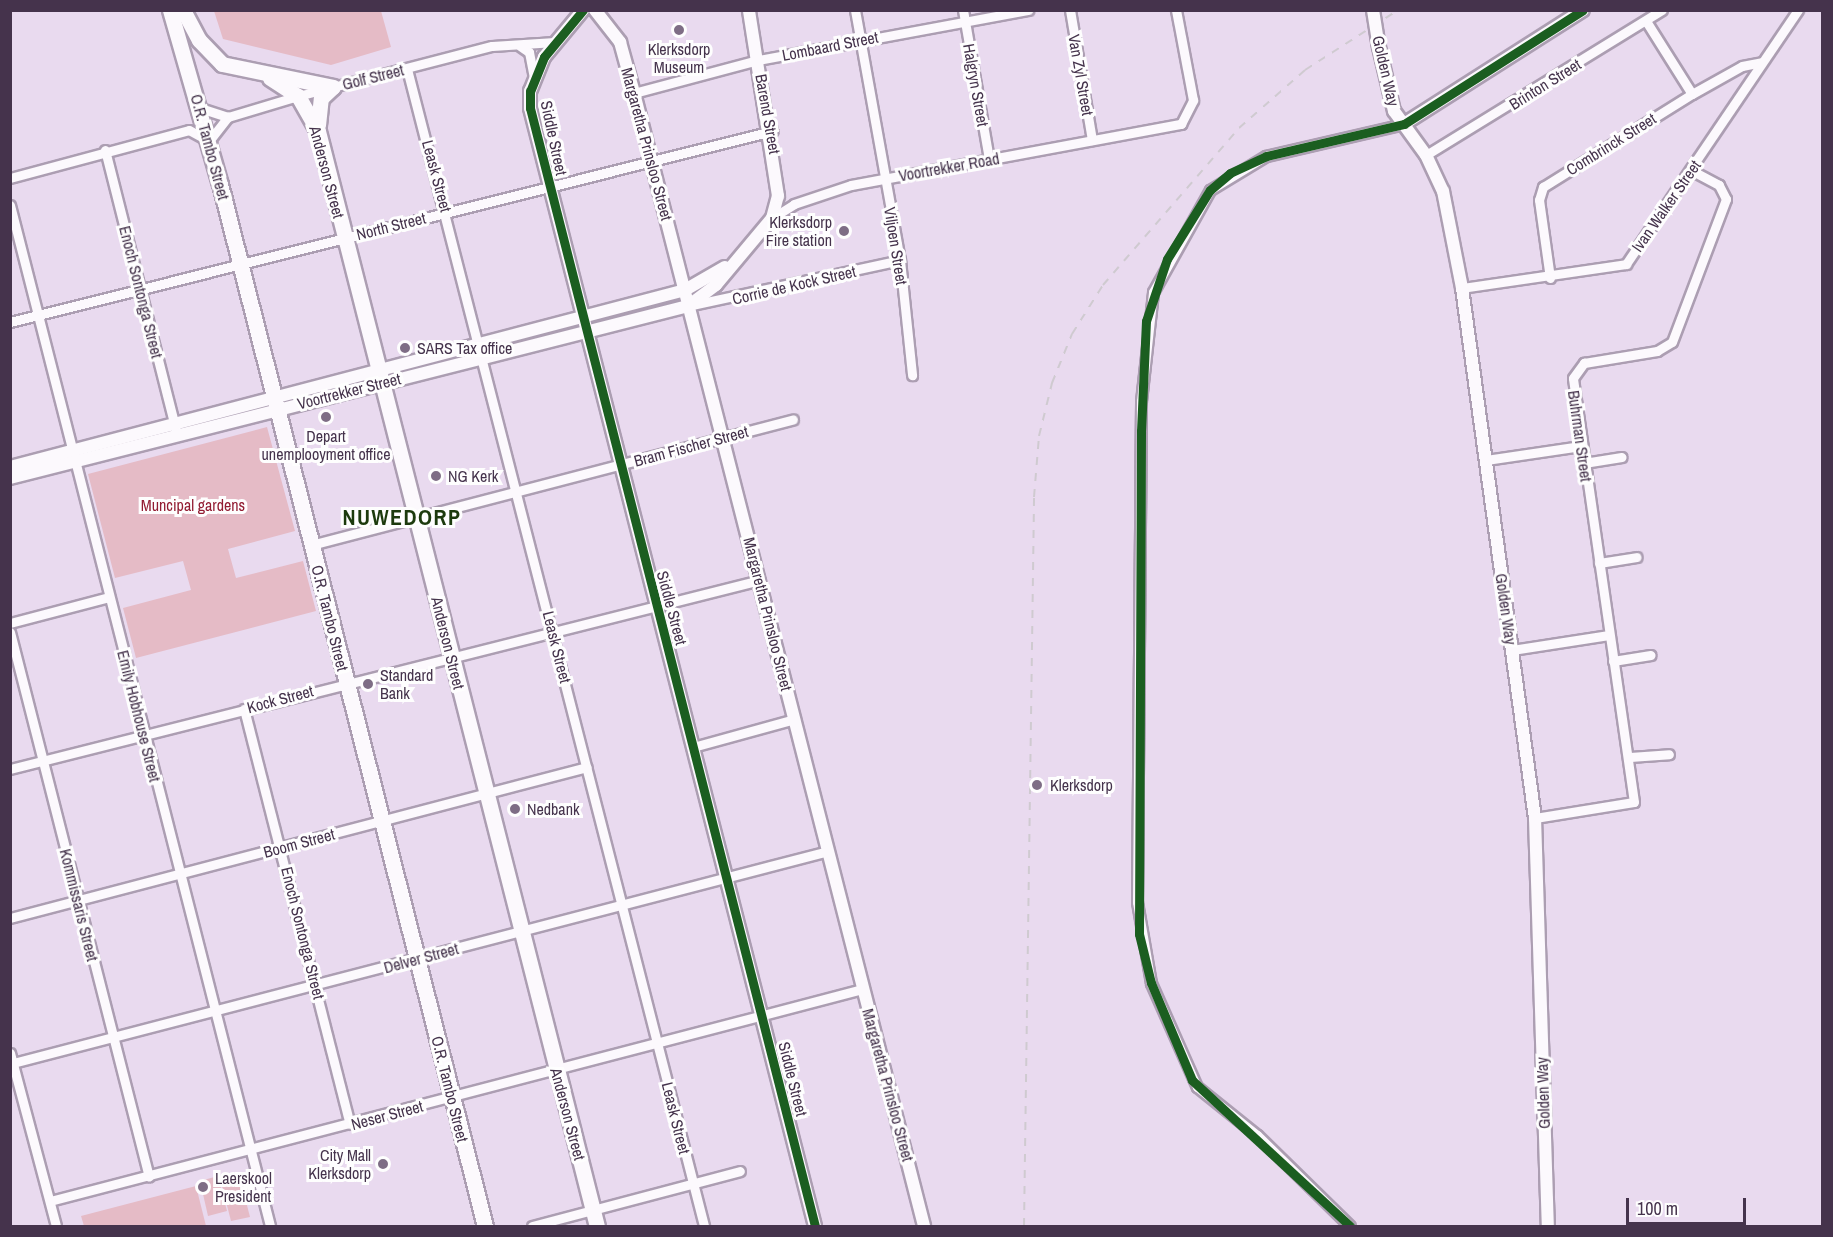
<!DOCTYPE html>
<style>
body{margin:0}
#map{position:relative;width:1833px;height:1237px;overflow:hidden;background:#e9daef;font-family:"Archivo Narrow",sans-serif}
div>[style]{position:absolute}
.green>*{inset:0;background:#e5bbc6}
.roads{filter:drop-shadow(2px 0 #ac9eb2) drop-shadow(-2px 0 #ac9eb2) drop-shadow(0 2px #ac9eb2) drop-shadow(0 -2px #ac9eb2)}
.minor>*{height:9px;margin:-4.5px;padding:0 4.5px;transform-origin:4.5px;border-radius:4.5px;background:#fcf9fd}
.tertiary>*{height:12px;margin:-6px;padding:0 6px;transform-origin:6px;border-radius:6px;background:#fcf9fd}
.primary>*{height:15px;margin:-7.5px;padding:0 7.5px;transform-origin:7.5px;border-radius:7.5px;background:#fcf9fd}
.rail>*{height:2px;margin-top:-1px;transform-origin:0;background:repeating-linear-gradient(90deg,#cfcad0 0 8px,transparent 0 16px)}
.bridges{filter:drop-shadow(2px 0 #ac9eb2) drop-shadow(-2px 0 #ac9eb2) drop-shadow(0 2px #ac9eb2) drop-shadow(0 -2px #ac9eb2)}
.tertiary-bridge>*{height:12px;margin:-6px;padding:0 6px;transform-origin:6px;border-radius:6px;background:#fcf9fd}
.cycleway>*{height:9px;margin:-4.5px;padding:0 4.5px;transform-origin:4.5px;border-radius:4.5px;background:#1b5e20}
.dots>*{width:16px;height:16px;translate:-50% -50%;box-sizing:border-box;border:3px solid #fefefe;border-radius:50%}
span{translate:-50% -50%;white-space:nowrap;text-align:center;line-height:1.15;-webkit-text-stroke:6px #fefefe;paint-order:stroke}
.street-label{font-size:16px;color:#45334c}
.poi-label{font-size:16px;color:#45334c}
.right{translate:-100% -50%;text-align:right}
.left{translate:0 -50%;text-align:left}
.park-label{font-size:16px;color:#921c32}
.district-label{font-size:22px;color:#1c3a0d;font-weight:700;letter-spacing:1.5px}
.frame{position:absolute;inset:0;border:12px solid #45334c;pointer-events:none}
.scale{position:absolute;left:1626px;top:1198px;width:120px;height:27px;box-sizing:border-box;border:3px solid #45334c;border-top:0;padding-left:8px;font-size:18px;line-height:21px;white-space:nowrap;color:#45334c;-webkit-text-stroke:4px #fefefe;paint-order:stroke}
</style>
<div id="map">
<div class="green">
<div style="clip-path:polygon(214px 11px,381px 11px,391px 47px,331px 65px,223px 39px)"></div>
<div style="clip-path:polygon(267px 427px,295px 531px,228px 549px,236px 578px,303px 561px,316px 611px,136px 658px,123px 608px,191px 590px,183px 561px,115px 578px,88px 474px)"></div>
<div style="clip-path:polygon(218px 1176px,227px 1211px,208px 1216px,200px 1181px)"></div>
<div style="clip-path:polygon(241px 1182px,250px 1217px,231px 1221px,222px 1186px)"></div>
<div style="clip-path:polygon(196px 1186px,206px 1226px,84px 1226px,81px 1216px)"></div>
</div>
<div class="roads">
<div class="minor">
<div style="left:855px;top:10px;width:254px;rotate:79.8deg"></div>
<div style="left:900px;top:260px;width:116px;rotate:84deg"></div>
<div style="left:963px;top:10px;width:151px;rotate:80.1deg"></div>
<div style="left:1070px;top:10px;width:132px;rotate:80.4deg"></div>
<div style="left:1646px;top:21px;width:86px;rotate:57.8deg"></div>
<div style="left:520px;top:46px;width:11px;rotate:34deg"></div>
<div style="left:529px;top:52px;width:25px;rotate:79deg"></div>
<div style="left:407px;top:69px;width:1195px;rotate:75.6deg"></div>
<div style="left:634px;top:93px;width:128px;rotate:-14.9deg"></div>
<div style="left:758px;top:60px;width:275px;rotate:-10.5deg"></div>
<div style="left:200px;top:108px;width:29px;rotate:18deg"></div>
<div style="left:105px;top:150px;width:289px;rotate:75.8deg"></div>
<div style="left:1426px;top:155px;width:277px;rotate:-31.6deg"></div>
<div style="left:10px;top:178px;width:185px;rotate:-15deg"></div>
<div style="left:189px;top:130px;width:23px;rotate:29deg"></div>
<div style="left:209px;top:141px;width:31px;rotate:-52deg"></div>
<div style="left:228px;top:117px;width:73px;rotate:-16.7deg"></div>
<div style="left:298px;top:96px;width:200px;rotate:-14.5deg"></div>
<div style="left:492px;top:46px;width:63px;rotate:-3.6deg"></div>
<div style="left:10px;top:205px;width:1054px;rotate:75.71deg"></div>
<div style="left:772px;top:218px;width:26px;rotate:-32deg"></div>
<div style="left:794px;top:204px;width:60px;rotate:-18.4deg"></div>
<div style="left:851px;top:185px;width:336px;rotate:-10.5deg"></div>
<div style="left:1181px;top:124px;width:27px;rotate:-63deg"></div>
<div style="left:1193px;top:100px;width:92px;rotate:-100.7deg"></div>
<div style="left:1550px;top:278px;width:79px;rotate:-98deg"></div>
<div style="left:1539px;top:200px;width:14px;rotate:-73deg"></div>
<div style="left:1543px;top:187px;width:176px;rotate:-32deg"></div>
<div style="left:1692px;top:94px;width:57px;rotate:-29.2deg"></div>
<div style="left:1742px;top:66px;width:20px;rotate:-11deg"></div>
<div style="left:1462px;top:288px;width:166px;rotate:-8.3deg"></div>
<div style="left:1626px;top:264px;width:307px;rotate:-55.9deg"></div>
<div style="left:688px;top:306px;width:217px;rotate:-12.2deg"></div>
<div style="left:10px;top:322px;width:786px;rotate:-14.07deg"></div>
<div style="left:1486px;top:460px;width:96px;rotate:-8.4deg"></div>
<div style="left:1584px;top:463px;width:38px;rotate:-9deg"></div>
<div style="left:311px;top:545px;width:498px;rotate:-14.6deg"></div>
<div style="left:1599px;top:563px;width:38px;rotate:-9deg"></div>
<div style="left:10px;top:623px;width:102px;rotate:-14.7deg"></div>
<div style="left:10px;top:632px;width:562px;rotate:75.69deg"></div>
<div style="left:1512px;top:650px;width:98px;rotate:-8.8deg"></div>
<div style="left:1613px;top:661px;width:38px;rotate:-9deg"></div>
<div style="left:244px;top:709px;width:428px;rotate:75.7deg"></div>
<div style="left:693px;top:747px;width:106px;rotate:-15.4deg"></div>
<div style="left:1630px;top:757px;width:39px;rotate:-4deg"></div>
<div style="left:10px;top:769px;width:773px;rotate:-14.14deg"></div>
<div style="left:1535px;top:818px;width:100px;rotate:-9.2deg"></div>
<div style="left:1634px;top:802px;width:428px;rotate:-98.2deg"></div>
<div style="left:1573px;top:378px;width:19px;rotate:-54deg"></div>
<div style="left:1584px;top:363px;width:74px;rotate:-9.3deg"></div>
<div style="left:1657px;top:351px;width:17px;rotate:-31deg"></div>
<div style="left:1672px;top:342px;width:153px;rotate:-69.3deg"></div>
<div style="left:1726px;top:199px;width:16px;rotate:-117deg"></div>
<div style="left:1719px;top:185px;width:32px;rotate:-152deg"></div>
<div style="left:10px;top:918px;width:596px;rotate:-14.67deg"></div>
<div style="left:10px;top:1053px;width:179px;rotate:75.1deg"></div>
<div style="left:13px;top:1063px;width:842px;rotate:-14.58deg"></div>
<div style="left:50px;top:1201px;width:840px;rotate:-14.62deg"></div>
<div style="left:532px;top:1226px;width:215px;rotate:-14.8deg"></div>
<div style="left:1350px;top:1226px;width:130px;rotate:-135.6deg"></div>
<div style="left:1257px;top:1135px;width:77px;rotate:-141.3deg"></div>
<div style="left:1197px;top:1087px;width:114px;rotate:-113.9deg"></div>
<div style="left:1151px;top:983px;width:82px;rotate:-99.8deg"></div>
<div style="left:1137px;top:902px;width:501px;rotate:-89.54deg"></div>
<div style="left:1141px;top:401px;width:110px;rotate:-83.7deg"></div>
<div style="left:1153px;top:292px;width:117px;rotate:-60.8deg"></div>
<div style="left:1210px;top:190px;width:66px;rotate:-31.3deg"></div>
<div style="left:1266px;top:156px;width:142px;rotate:-13.1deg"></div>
</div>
<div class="tertiary">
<div style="left:583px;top:10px;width:61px;rotate:129.7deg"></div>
<div style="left:544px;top:57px;width:37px;rotate:112deg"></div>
<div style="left:530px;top:91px;width:17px;rotate:90deg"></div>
<div style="left:530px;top:108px;width:1154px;rotate:75.7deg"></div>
<div style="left:595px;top:10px;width:41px;rotate:52deg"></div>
<div style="left:620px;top:42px;width:53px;rotate:74.6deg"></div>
<div style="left:634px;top:93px;width:1170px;rotate:75.64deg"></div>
<div style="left:1379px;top:47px;width:66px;rotate:76.8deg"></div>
<div style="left:1394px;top:111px;width:54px;rotate:54deg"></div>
<div style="left:1426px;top:155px;width:40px;rotate:65deg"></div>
<div style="left:1443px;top:191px;width:99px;rotate:78.9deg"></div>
<div style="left:1462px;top:288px;width:535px;rotate:82.16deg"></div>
<div style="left:1535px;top:818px;width:408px;rotate:88.2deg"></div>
<div style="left:1404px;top:124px;width:212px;rotate:-32.5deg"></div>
<div style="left:10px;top:467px;width:698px;rotate:-14.69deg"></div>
<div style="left:685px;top:290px;width:46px;rotate:-29.9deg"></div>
<div style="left:10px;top:478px;width:699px;rotate:-14.23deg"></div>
<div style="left:688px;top:306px;width:35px;rotate:-37deg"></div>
<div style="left:716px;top:285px;width:87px;rotate:-50.1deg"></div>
<div style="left:772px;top:218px;width:23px;rotate:-75deg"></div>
<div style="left:778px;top:196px;width:188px;rotate:-98.9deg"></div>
</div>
<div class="primary">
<div style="left:170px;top:10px;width:181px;rotate:74deg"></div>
<div style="left:220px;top:184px;width:1075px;rotate:75.73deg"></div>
<div style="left:183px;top:10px;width:34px;rotate:62deg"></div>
<div style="left:199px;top:40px;width:33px;rotate:46deg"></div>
<div style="left:222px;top:64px;width:113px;rotate:11.7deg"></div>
<div style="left:270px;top:78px;width:33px;rotate:33deg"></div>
<div style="left:298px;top:96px;width:40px;rotate:60.3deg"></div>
<div style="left:318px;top:131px;width:1130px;rotate:75.71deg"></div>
<div style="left:318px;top:125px;width:27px;rotate:-84deg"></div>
<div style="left:321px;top:98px;width:16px;rotate:-43deg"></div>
</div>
</div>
<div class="rail">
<div style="left:1024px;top:1226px;width:729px;rotate:-89.21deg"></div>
<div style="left:1034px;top:497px;width:61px;rotate:-85.3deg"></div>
<div style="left:1039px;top:436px;width:55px;rotate:-76.2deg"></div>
<div style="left:1052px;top:383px;width:53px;rotate:-67.8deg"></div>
<div style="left:1072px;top:334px;width:58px;rotate:-57.7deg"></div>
<div style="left:1103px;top:285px;width:208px;rotate:-49.1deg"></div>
<div style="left:1239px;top:128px;width:88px;rotate:-41.3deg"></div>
<div style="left:1305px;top:70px;width:111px;rotate:-32.8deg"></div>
</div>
<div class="bridges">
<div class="tertiary-bridge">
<div style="left:1373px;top:10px;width:37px;rotate:81deg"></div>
</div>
</div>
<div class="cycleway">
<div style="left:583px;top:10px;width:61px;rotate:129.7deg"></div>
<div style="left:544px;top:57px;width:37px;rotate:112deg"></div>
<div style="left:530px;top:91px;width:17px;rotate:90deg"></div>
<div style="left:530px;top:108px;width:1154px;rotate:75.7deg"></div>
<div style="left:1350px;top:1226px;width:215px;rotate:-137.3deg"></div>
<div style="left:1192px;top:1080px;width:105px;rotate:-112.9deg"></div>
<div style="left:1151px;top:983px;width:50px;rotate:-103.8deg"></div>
<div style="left:1139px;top:934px;width:503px;rotate:-89.77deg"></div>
<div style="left:1141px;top:431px;width:110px;rotate:-87.4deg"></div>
<div style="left:1146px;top:321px;width:65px;rotate:-71.3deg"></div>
<div style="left:1167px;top:259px;width:81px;rotate:-58.1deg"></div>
<div style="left:1210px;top:190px;width:26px;rotate:-40deg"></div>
<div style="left:1230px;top:173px;width:40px;rotate:-25deg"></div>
<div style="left:1266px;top:156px;width:142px;rotate:-13.1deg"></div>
<div style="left:1404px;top:124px;width:212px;rotate:-32.5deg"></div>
</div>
<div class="dots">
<div style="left:679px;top:30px;background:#7e6d85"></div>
<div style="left:844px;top:231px;background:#7e6d85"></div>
<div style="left:405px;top:348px;background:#7e6d85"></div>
<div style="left:326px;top:417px;background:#7e6d85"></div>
<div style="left:436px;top:476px;background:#7e6d85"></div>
<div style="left:368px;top:684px;background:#7e6d85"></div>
<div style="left:1037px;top:785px;background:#7e6d85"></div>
<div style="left:515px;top:809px;background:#7e6d85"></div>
<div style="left:383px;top:1164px;background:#7e6d85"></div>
<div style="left:203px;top:1187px;background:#7e6d85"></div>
</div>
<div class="street-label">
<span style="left:830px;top:46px;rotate:-11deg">Lombaard Street</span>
<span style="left:1386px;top:71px;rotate:77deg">Golden Way</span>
<span style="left:1081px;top:75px;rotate:80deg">Van Zyl Street</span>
<span style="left:373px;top:77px;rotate:-14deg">Golf Street</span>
<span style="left:1545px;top:84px;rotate:-32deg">Brinton Street</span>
<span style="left:976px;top:85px;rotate:80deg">Halgryn Street</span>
<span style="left:768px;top:114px;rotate:80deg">Barend Street</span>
<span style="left:554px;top:138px;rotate:78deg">Siddle Street</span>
<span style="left:647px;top:144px;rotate:75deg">Margaretha Prinsloo Street</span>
<span style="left:1611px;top:144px;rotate:-32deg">Combrinck Street</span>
<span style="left:210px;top:147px;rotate:75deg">O.R. Tambo Street</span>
<span style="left:949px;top:167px;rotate:-10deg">Voortrekker Road</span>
<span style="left:327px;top:172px;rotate:75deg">Anderson Street</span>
<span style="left:437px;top:176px;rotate:75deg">Leask Street</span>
<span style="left:1666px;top:206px;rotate:-55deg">Ivan Walker Street</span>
<span style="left:391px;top:226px;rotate:-14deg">North Street</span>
<span style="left:896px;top:246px;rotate:81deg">Viljoen Street</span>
<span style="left:794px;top:285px;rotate:-13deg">Corrie de Kock Street</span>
<span style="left:141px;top:292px;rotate:76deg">Enoch Sontonga Street</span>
<span style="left:349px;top:391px;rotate:-14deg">Voortrekker Street</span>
<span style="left:1580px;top:436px;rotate:82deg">Buhrman Street</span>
<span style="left:691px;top:446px;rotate:-15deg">Bram Fischer Street</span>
<span style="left:672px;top:608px;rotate:75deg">Siddle Street</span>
<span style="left:1506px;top:609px;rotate:82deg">Golden Way</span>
<span style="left:768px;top:614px;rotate:76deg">Margaretha Prinsloo Street</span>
<span style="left:330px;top:618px;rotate:76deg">O.R. Tambo Street</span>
<span style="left:448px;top:643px;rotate:76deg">Anderson Street</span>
<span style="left:557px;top:647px;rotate:76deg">Leask Street</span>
<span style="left:280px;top:699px;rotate:-15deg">Kock Street</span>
<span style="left:139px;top:716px;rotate:76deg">Emily Hobhouse Street</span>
<span style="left:299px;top:843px;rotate:-15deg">Boom Street</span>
<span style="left:79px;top:905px;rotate:76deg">Kommissaris Street</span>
<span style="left:303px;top:933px;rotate:76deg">Enoch Sontonga Street</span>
<span style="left:421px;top:958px;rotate:-15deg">Delver Street</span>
<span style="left:793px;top:1079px;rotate:76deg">Siddle Street</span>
<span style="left:888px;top:1085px;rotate:75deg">Margaretha Prinsloo Street</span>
<span style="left:450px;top:1089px;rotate:76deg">O.R. Tambo Street</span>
<span style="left:1543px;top:1093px;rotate:-92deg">Golden Way</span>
<span style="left:568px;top:1114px;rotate:75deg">Anderson Street</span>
<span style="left:387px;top:1115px;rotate:-15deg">Neser Street</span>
<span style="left:676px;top:1118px;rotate:76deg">Leask Street</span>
</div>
<div class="poi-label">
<span style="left:679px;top:58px">Klerksdorp<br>Museum</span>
<span class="right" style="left:832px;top:231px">Klerksdorp<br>Fire station</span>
<span class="left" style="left:417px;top:348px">SARS Tax office</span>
<span style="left:326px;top:445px">Depart<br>unemplooyment office</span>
<span class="left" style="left:448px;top:476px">NG Kerk</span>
<span class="left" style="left:380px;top:684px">Standard<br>Bank</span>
<span class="left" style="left:1050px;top:785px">Klerksdorp</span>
<span class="left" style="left:527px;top:809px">Nedbank</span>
<span class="right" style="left:371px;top:1164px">City Mall<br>Klerksdorp</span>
<span class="left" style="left:215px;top:1187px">Laerskool<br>President</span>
</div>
<div class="park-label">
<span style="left:193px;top:505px">Muncipal gardens</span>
</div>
<div class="district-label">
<span style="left:402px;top:518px">NUWEDORP</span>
</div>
<div class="frame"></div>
<div class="scale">100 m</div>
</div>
